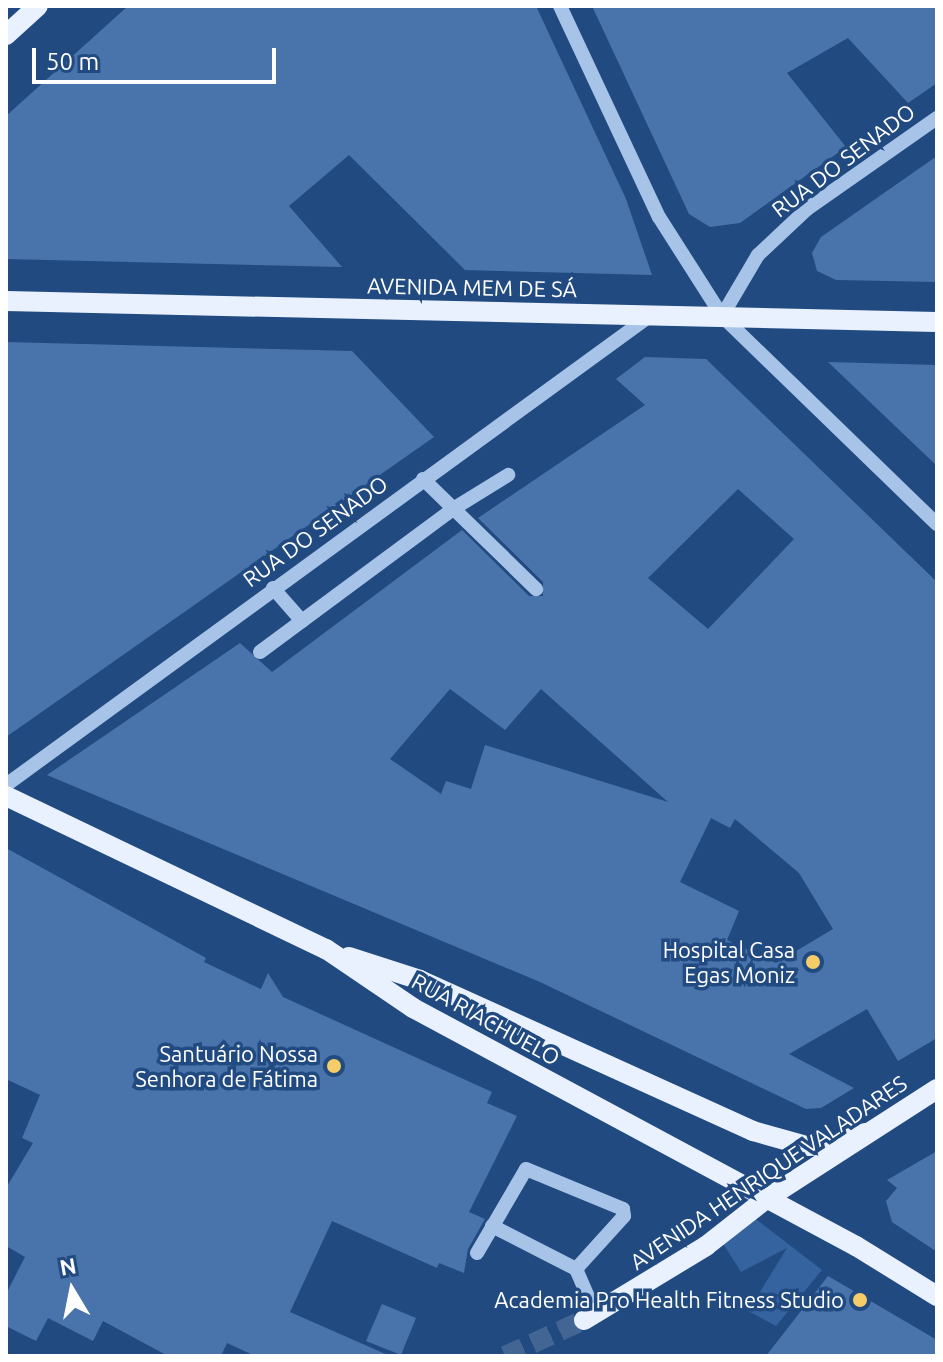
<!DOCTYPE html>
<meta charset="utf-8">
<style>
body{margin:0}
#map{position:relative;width:943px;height:1362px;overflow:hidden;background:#214a81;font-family:Ubuntu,sans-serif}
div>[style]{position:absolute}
.green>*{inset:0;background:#34639f}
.building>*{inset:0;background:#4974ab}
.major-tunnel>*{height:20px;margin-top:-10px;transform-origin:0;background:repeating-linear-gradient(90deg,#426594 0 20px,transparent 0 30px)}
.minor>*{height:14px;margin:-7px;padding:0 7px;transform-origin:7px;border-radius:7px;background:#a7c4e8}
.major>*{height:20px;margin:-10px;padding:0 10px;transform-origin:10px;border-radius:10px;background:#e9f1fe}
.dots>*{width:22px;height:22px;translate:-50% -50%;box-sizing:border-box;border:4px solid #214a81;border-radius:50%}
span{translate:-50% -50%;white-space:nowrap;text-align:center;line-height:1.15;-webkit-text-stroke:7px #214a81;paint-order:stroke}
.street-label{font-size:22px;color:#fff}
.poi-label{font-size:22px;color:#fff}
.right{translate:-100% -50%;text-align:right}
.frame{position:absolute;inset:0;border:8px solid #fff;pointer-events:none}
.north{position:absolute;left:32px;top:1250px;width:80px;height:80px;-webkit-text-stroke:6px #214a81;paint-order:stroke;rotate:350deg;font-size:22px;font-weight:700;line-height:32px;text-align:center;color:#fff}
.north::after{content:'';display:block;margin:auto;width:28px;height:36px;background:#fff;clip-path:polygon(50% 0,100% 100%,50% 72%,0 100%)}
.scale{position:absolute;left:32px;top:48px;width:244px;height:36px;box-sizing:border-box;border:4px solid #fff;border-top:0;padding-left:10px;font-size:24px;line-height:28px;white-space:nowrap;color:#fff;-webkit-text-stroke:6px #214a81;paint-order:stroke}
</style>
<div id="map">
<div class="green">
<div style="clip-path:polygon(756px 1219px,822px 1270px,776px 1326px,748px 1311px,787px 1248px,741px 1272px,722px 1242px)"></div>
</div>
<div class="building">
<div style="clip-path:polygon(128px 6px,536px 6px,626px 199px,652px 275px,465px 270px,349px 155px,289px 206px,342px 267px,6px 259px,6px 116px)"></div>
<div style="clip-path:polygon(592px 6px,937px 6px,937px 83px,908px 103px,848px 38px,787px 73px,846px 147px,740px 223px,710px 227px,689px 214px)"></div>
<div style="clip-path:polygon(937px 156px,937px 282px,836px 280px,817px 271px,812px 253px,821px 237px)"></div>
<div style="clip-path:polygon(6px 342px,352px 351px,434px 437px,6px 737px)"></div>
<div style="clip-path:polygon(evenodd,645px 357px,706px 359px,937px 582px,937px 1038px,898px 1061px,867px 1009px,789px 1054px,854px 1088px,821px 1108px,806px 1109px,540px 982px,47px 775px,240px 643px,272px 672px,462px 530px,529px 596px,543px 596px,543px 582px,478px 518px,645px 405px,616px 379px,645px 357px,738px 489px,794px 539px,708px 629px,648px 578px,738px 489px,645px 357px,450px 689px,505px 730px,541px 689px,668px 802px,485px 745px,471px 789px,446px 781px,441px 794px,390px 759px,450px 689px,645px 357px,711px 818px,730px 828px,735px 819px,799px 873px,833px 929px,776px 963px,727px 940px,739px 911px,680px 882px,711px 818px)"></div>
<div style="clip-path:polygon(828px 362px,937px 365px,937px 466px)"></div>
<div style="clip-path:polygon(6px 848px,206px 958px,204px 962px,261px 989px,268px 973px,283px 997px,492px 1092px,487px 1103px,517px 1116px,469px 1212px,485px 1219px,468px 1249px,464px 1273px,439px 1263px,437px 1268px,332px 1221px,290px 1312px,390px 1356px,255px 1356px,227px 1343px,221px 1356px,168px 1356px,103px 1321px,93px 1341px,48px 1318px,36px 1341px,6px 1326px,6px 1294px,25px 1257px,6px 1246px,6px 1188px,33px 1143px,22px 1138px,40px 1095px,6px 1079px)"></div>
<div style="clip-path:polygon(937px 1151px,937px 1252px,892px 1222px,886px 1201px,897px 1188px,887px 1180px)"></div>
<div style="clip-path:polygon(828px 1276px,937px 1340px,937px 1356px,766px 1356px)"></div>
<div style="clip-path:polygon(382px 1304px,416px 1318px,401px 1355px,366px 1341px)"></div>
</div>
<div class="major-tunnel">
<div style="left:505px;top:1356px;width:87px;rotate:-24.5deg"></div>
</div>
<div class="minor">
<div style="left:560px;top:6px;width:233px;rotate:64.9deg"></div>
<div style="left:659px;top:217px;width:117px;rotate:57.5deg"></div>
<div style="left:722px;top:316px;width:299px;rotate:44.1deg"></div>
<div style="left:722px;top:316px;width:71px;rotate:-59.5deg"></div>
<div style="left:758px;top:255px;width:67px;rotate:-43.2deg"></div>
<div style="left:807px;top:209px;width:159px;rotate:-35deg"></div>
<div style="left:423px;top:479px;width:158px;rotate:44.2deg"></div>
<div style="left:273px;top:588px;width:44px;rotate:48.7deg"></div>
<div style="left:260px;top:652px;width:240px;rotate:-36.5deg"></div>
<div style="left:453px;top:509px;width:65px;rotate:-31.7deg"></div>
<div style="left:6px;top:785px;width:798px;rotate:-36.08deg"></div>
<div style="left:492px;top:1226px;width:94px;rotate:27.1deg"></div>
<div style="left:477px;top:1253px;width:97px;rotate:-59.7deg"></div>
<div style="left:526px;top:1169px;width:105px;rotate:22.4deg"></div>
<div style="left:623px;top:1209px;width:7px;rotate:82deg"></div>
<div style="left:624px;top:1216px;width:72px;rotate:132.2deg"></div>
<div style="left:576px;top:1269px;width:48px;rotate:66.6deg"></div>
</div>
<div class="major">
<div style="left:6px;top:35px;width:43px;rotate:-42.2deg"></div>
<div style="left:6px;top:301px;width:931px;rotate:1.29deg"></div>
<div style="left:6px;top:796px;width:355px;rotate:25.6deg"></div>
<div style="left:326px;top:949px;width:105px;rotate:34.1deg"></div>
<div style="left:413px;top:1008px;width:503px;rotate:28.25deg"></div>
<div style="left:856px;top:1246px;width:95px;rotate:31.7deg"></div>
<div style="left:349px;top:957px;width:75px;rotate:17.9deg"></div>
<div style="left:420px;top:980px;width:366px;rotate:24.4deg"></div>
<div style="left:753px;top:1131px;width:55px;rotate:15.8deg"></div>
<div style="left:806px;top:1146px;width:24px;rotate:-2deg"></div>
<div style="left:830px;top:1145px;width:37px;rotate:-19deg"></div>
<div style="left:584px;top:1320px;width:143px;rotate:-31.2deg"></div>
<div style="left:706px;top:1246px;width:76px;rotate:-38.1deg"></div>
<div style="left:766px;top:1199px;width:203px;rotate:-32.8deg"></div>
</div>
<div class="dots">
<div style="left:813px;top:962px;background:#f5cd68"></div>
<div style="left:334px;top:1066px;background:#f5cd68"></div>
<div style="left:860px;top:1300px;background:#f5cd68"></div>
</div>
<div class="street-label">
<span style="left:843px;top:160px;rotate:-37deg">RUA DO SENADO</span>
<span style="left:472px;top:287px;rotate:1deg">AVENIDA MEM DE SÁ</span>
<span style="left:315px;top:531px;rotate:-36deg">RUA DO SENADO</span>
<span style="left:486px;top:1019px;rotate:29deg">RUA RIACHUELO</span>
<span style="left:768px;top:1172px;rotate:-34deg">AVENIDA HENRIQUE VALADARES</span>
</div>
<div class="poi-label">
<span class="right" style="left:795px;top:962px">Hospital Casa<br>Egas Moniz</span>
<span class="right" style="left:318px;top:1066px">Santuário Nossa<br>Senhora de Fátima</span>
<span class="right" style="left:844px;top:1300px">Academia Pro Health Fitness Studio</span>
</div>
<div class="frame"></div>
<div class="north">N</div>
<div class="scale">50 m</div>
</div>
